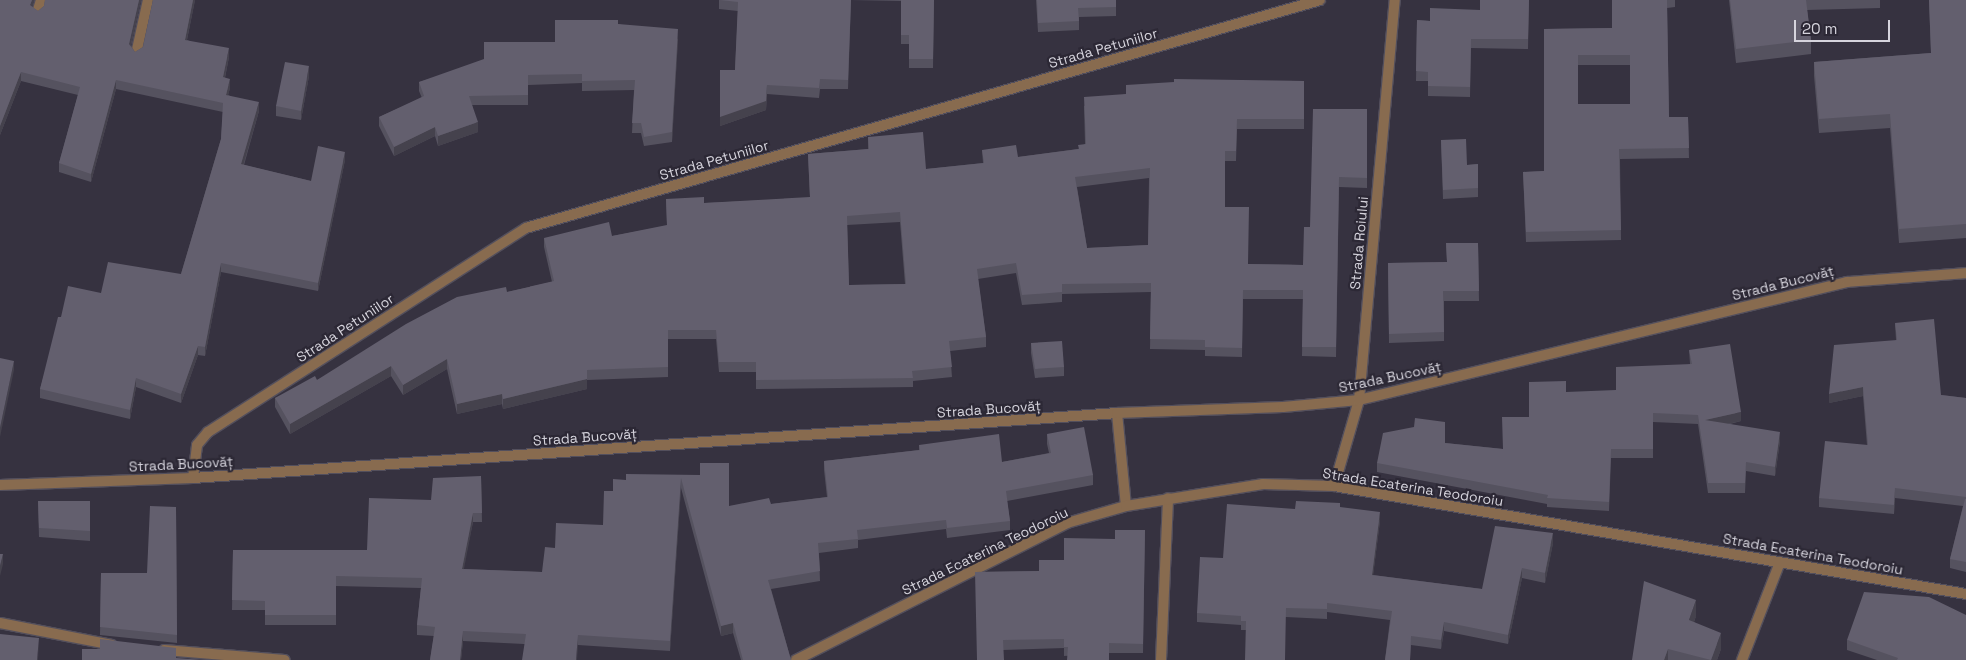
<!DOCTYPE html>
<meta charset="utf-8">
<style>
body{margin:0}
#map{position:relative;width:1966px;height:660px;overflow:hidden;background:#363240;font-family:"Space Grotesk",sans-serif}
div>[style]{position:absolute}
.roads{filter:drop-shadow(1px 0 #534f5c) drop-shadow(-1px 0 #534f5c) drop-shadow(0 1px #534f5c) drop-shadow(0 -1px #534f5c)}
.service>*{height:10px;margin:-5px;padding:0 5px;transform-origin:5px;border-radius:5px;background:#886b4f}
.minor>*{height:10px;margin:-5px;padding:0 5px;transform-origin:5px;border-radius:5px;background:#886b4f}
.tertiary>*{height:10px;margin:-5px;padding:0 5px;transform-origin:5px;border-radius:5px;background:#886b4f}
.wall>*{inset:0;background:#55525f}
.shaded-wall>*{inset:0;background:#45424d}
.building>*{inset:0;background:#635f6e}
span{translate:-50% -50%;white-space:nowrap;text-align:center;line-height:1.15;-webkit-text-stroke:4.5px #2c2835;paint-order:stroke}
.street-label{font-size:14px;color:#d6d4dd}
.scale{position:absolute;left:1794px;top:20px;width:96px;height:22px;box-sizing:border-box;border:2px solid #d6d4dd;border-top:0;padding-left:6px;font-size:15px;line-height:18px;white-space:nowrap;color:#d6d4dd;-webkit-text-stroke:4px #2c2835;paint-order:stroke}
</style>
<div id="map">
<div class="roads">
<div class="service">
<div style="left:1161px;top:660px;width:162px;rotate:-87.5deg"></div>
<div style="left:1742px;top:660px;width:105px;rotate:-68.8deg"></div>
</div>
<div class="minor">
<div style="left:37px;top:13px;width:14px;rotate:-73deg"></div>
<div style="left:136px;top:54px;width:55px;rotate:-77.5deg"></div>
<div style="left:1117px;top:413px;width:93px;rotate:84.5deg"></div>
<div style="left:193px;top:478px;width:33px;rotate:-83deg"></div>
<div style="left:197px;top:445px;width:17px;rotate:-50deg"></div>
<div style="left:208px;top:432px;width:378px;rotate:-32.7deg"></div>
<div style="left:526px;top:228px;width:826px;rotate:-16.02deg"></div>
<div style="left:1334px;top:486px;width:90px;rotate:-73.8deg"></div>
<div style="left:1359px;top:400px;width:402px;rotate:-84.9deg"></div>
<div style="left:0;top:623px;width:114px;rotate:11.1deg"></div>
<div style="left:164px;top:650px;width:121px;rotate:4.7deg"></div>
<div style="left:796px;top:660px;width:304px;rotate:-26.8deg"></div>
<div style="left:1067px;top:523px;width:61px;rotate:-16.1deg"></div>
<div style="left:1126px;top:506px;width:139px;rotate:-9.1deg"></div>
<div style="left:1263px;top:484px;width:71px;rotate:1.6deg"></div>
<div style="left:1334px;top:486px;width:641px;rotate:9.7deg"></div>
</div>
<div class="tertiary">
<div style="left:0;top:485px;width:193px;rotate:-2.1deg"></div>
<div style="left:193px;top:478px;width:926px;rotate:-4.02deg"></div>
<div style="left:1117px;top:413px;width:166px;rotate:-2.1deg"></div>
<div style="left:1283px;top:407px;width:76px;rotate:-5.3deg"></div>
<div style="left:1359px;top:400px;width:502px;rotate:-13.59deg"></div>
<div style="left:1847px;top:282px;width:119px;rotate:-4.3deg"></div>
</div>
</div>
<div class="wall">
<div style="clip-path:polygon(0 0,34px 0,32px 7px,38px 11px,44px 6px,45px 0,141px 0,131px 46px,135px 52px,143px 47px,153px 0,195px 0,187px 40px,229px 57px,225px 78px,230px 88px,228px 95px,259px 111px,244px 165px,311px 181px,345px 160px,318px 291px,221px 272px,205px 356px,198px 355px,181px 403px,136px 387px,130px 419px,40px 398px,40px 389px,61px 317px,101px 293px,181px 274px,221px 139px,223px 112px,116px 89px,91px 182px,59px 172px,59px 163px,78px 95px,21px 81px,0 135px)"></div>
<div style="clip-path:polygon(719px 0,934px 0,933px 68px,909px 68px,909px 44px,901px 44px,901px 1px,851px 0,848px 89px,820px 89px,819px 98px,767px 94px,766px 110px,720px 126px,720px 70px,735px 70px,738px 11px,719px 9px)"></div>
<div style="clip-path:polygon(1036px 0,1116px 0,1116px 16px,1079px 17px,1079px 30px,1038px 32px)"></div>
<div style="clip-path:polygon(1529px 0,1528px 49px,1471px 48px,1470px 97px,1428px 96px,1428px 81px,1416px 81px,1417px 20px,1430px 21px)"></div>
<div style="clip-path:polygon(evenodd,1612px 0,1675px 0,1675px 7px,1667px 8px,1669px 117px,1688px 117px,1689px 158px,1620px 159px,1621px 240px,1526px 242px,1523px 172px,1544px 171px,1544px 29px,1612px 28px,1612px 0,1578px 65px,1630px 65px,1630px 104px,1578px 104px,1578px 65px)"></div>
<div style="clip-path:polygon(1729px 0,1880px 0,1880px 8px,1807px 10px,1811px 40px,1811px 54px,1736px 63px)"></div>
<div style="clip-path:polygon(1929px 0,1966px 0,1966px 238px,1899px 243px,1890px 128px,1819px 133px,1814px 76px,1814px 62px,1931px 53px)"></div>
<div style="clip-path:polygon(618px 24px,678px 39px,672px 142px,644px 146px,641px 133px,632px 133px,634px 90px,582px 91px,582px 83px,528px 85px,528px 105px,472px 105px,478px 132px,438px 146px,435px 136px,394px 156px,379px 126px,379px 117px,422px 98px,419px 91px,419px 82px)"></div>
<div style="clip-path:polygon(309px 76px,301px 120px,276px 116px,276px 106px)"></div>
<div style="clip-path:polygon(evenodd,1304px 81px,1304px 129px,1237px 129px,1236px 161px,1225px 161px,1225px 207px,1248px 264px,1303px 265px,1310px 227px,1367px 109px,1367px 188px,1339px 187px,1336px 357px,1302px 356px,1303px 299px,1243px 299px,1242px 357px,1205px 356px,1205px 350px,1150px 349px,1151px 292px,1062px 294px,1062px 302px,1022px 305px,1016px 273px,978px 279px,986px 337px,986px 347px,950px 351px,952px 377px,913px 381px,913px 387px,756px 389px,756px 372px,719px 372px,716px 339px,668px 339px,668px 377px,587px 380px,587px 389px,503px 409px,502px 404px,457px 414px,447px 369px,403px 395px,391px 376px,290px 434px,275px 407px,275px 398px,317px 380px,507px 292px,552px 282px,544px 247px,544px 238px,612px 236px,667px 226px,666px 199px,704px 203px,810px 198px,808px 154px,868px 149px,868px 137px,926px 169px,983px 163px,982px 150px,1018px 157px,1078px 149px,1085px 144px,1084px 106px,1126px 94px,1304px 81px,1149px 178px,1148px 245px,1087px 248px,1077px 187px,1149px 178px,1304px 81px,900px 222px,905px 284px,849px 285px,847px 225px,900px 222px)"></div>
<div style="clip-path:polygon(1441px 140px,1467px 165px,1478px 164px,1478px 197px,1443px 199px)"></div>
<div style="clip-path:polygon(1446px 243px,1478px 243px,1479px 301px,1444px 301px,1444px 341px,1389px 343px,1388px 263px,1447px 262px)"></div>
<div style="clip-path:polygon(1895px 323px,1941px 395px,1966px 398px,1966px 572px,1950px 568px,1950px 559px,1963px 506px,1895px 498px,1894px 514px,1819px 507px,1819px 498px,1867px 445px,1863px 396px,1829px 403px,1896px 340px)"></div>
<div style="clip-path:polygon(1031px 343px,1064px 367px,1064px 376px,1035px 378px,1031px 353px)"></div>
<div style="clip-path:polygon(1689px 350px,1741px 421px,1730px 424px,1780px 441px,1775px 476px,1746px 471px,1745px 493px,1708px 493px,1698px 424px,1653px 422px,1653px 458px,1611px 458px,1609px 511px,1547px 507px,1547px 504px,1377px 472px,1377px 463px,1445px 443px,1503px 449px,1529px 417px,1616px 390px,1690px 364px)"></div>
<div style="clip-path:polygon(1047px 434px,1093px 475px,1093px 485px,1007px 501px,1010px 521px,1010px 530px,947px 538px,946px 529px,858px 540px,858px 548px,819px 553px,820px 581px,771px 589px,791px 660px,741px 660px,733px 633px,721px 636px,681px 488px,670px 651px,578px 645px,524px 644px,463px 641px,461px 660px,430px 660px,434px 636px,417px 635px,417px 625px,421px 588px,336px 586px,336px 625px,265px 625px,265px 610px,232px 610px,233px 550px,367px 550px,431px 500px,481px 476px,482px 522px,473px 522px,463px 569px,542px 572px,555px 548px,603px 525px,613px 491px,626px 480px,700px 475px,729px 506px,771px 504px,827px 497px,824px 470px,824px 461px,919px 450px,919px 445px,1002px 462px,1049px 453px,1047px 444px)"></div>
<div style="clip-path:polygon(38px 501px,90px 501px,90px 541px,39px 537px)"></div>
<div style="clip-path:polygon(176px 507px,177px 643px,100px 635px,101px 573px,147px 573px)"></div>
<div style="clip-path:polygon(1295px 509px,1380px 521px,1373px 575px,1482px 589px,1553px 543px,1545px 583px,1522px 578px,1508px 644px,1444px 631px,1441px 649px,1411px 645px,1410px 660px,1385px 660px,1390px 620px,1327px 612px,1327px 619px,1286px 617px,1246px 630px,1241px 630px,1241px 625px,1197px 622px,1197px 613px,1223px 558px)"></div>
<div style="clip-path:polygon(1145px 530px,1143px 653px,1109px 653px,1064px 656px,1064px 648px,1003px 650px,975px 572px,1039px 571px,1115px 539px)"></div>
<div style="clip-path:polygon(1696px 616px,1694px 622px,1721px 649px,1717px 660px,1632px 660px)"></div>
<div style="clip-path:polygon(1847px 640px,1966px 660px,1877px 660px,1847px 650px)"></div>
</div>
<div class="shaded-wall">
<div style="clip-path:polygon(32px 0,34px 0,30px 14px,30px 5px)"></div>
<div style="clip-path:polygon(139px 0,141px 0,129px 53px,129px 44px)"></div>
<div style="clip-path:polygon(193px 0,195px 0,185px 49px,185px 40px)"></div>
<div style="clip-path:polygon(678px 29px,678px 39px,672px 142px,672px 132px)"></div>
<div style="clip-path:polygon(229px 48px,229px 57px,223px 86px,223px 77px)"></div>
<div style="clip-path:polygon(309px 66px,309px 76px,301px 120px,301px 111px)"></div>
<div style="clip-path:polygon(21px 72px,21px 81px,0 135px,0 126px)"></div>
<div style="clip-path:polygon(230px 79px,230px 88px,226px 104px,226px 95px)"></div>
<div style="clip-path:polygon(116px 80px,116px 89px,91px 182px,91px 174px)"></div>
<div style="clip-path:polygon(767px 85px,766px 110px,720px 126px,720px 117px)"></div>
<div style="clip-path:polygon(259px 102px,259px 111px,241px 173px,241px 164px)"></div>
<div style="clip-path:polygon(478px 122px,478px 132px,438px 146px,438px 136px)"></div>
<div style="clip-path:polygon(435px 127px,435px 136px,394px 156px,394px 147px)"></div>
<div style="clip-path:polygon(345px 152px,345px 160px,318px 291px,318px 283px)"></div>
<div style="clip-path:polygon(221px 263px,221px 272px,205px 356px,205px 347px)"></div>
<div style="clip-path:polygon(198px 346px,198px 355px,181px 403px,181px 394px)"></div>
<div style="clip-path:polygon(447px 359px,447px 369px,403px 395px,403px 385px)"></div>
<div style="clip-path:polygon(14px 361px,14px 370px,0 437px,0 428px)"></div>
<div style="clip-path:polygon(391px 366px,391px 376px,290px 434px,290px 424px)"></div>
<div style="clip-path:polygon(136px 378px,136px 387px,130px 419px,130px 410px)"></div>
<div style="clip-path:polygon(587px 379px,587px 389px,503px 409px,503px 399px)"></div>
<div style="clip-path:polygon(1863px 387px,1863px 396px,1829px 403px,1829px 394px)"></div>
<div style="clip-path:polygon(502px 394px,502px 404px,457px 414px,457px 404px)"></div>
<div style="clip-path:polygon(1741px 412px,1741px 421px,1705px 429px,1705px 420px)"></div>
<div style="clip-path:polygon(1780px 432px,1780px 441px,1775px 476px,1775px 467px)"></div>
<div style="clip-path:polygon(681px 478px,681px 488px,670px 651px,670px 641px)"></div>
<div style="clip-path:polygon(1895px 488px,1895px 498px,1894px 514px,1894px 505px)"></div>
<div style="clip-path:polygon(1380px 512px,1380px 521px,1372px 584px,1372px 575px)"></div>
<div style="clip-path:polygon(473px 513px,473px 522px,462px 579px,462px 569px)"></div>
<div style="clip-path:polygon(1553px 533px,1553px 543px,1545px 583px,1545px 573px)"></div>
<div style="clip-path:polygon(3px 554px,3px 564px,0 576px,0 566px)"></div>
<div style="clip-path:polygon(1522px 568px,1522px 578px,1508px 644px,1508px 635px)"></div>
<div style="clip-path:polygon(1696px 600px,1696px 616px,1689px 636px,1689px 620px)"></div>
<div style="clip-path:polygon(1444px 622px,1444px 631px,1441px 649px,1441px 640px)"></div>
<div style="clip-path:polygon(733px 623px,733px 633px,721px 636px,721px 626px)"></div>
<div style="clip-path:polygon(463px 631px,463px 641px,461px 660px,460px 660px)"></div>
<div style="clip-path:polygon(1721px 633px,1721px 649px,1717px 660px,1711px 660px)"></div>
<div style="clip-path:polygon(578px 635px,578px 645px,577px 660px,576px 660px)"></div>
<div style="clip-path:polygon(39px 638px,38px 660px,37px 660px)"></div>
<div style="clip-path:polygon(1668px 649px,1668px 660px,1664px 660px)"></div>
</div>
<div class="building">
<div style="clip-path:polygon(0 0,32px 0,30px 5px,38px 11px,44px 6px,45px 0,139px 0,129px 44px,135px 52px,143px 47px,153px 0,193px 0,185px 40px,229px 48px,223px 77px,230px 79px,226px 95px,259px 102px,241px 164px,311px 181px,318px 146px,345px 152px,318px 283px,221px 263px,205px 347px,198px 346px,181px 394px,136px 378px,130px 410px,40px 389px,58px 317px,61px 317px,68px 286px,101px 293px,108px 262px,181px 274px,221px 139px,223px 103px,116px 80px,91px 174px,59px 163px,80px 87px,21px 72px,0 126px)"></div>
<div style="clip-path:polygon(720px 0,851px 0,848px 80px,820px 79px,819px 88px,767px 85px,766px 101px,720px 117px,720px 70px,735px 70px,738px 2px)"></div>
<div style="clip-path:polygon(901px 0,934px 0,933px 59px,909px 59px,909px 35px,901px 35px)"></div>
<div style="clip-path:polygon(1037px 0,1116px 0,1116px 7px,1078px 8px,1079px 21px,1038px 23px)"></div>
<div style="clip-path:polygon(1480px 0,1529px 0,1528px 39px,1471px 39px,1470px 87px,1428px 86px,1428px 72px,1416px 71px,1417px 20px,1430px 21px,1430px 8px,1480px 10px)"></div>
<div style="clip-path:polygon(evenodd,1612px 0,1667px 0,1669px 117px,1688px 117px,1689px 148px,1619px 149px,1621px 230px,1526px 232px,1523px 172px,1544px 171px,1544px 29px,1612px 28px,1612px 0,1578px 55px,1630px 55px,1630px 104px,1578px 104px,1578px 55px)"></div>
<div style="clip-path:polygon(1730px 0,1806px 0,1811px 40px,1736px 49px)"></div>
<div style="clip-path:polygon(1929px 0,1966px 0,1966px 224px,1899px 229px,1890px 114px,1819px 119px,1814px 62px,1931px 53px)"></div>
<div style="clip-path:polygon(555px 20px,618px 20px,618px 24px,678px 29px,672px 132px,644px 137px,641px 123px,632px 123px,635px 80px,582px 81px,582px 74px,528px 75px,528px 95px,469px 96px,478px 122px,438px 136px,435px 127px,394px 147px,379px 117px,424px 96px,419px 82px,484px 59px,484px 42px,555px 42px)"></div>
<div style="clip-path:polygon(285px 62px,309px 66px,301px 111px,276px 106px)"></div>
<div style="clip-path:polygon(evenodd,1174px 79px,1304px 81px,1304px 119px,1237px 119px,1236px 151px,1225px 151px,1225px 207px,1249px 207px,1248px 264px,1303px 265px,1304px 227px,1310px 227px,1313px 109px,1367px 109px,1367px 178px,1339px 177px,1336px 347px,1302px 347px,1303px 290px,1243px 290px,1242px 348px,1205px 347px,1205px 340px,1150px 339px,1151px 283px,1062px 284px,1062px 292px,1022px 295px,1016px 263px,977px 269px,986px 337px,949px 341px,952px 367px,912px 371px,913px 378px,756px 380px,756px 362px,719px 362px,716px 330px,668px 330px,668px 367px,587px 370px,587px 379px,503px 399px,502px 394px,457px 404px,447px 359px,403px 385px,391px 366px,290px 424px,275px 398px,315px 376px,317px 380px,406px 324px,457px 297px,506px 287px,507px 292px,554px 281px,544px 238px,609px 222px,612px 236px,667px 225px,666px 199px,704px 197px,704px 203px,810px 197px,808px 154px,869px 149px,868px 137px,923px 132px,926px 169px,984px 163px,982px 150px,1016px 145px,1018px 157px,1079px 149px,1078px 145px,1086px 144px,1084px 97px,1126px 94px,1126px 85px,1174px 82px,1174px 79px,1150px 168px,1148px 245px,1087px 248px,1075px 177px,1150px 168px,1174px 79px,900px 212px,906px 284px,849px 285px,847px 216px,900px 212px)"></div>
<div style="clip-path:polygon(1466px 139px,1467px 165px,1478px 164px,1478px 188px,1443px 190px,1441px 140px)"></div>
<div style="clip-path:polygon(1446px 243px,1478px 243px,1479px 291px,1443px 291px,1444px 332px,1389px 334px,1388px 263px,1447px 262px)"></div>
<div style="clip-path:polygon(1934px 319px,1941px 395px,1966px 398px,1966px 497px,1895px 488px,1894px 505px,1819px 498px,1825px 441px,1868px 445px,1863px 387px,1829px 394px,1834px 345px,1897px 340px,1895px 323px)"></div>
<div style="clip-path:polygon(1062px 341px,1064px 367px,1035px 369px,1031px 343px)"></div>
<div style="clip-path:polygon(1730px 344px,1741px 412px,1705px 420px,1780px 432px,1775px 467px,1746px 462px,1745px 483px,1708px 483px,1698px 415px,1653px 413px,1653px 449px,1611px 449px,1609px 502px,1547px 498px,1548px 495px,1377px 463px,1383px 433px,1414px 427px,1415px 418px,1445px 422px,1445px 443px,1503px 449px,1502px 417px,1529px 417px,1529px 382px,1566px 381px,1566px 392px,1616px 390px,1616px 367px,1692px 364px,1689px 350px)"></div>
<div style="clip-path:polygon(0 358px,14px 361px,0 428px)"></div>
<div style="clip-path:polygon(1084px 427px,1093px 475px,1006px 491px,1010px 521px,947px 528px,946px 520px,857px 530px,858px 539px,818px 543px,820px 571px,768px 580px,791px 660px,743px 660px,733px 623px,721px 626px,681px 478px,670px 641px,578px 635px,576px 660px,522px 660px,526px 634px,463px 631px,460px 660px,430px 660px,435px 627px,417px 625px,422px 578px,336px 576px,336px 615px,265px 615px,265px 601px,232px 600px,233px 550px,367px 550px,369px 498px,431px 500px,433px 478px,481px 476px,482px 513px,473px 513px,462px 569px,542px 572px,545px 547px,555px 548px,556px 523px,603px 525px,604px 491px,613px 491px,613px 479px,626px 480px,626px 474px,700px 475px,700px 463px,729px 463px,729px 506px,769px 498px,771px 504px,828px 497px,824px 461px,920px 450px,919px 445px,999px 434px,1002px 462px,1051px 453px,1047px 434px)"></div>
<div style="clip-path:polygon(1965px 499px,1966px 499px,1966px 562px,1950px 559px)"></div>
<div style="clip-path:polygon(38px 501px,90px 501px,90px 531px,39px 528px)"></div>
<div style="clip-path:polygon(1296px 501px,1340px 503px,1340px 507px,1380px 512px,1372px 575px,1482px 589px,1495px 526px,1553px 533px,1545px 573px,1522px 568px,1508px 635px,1444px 622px,1441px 640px,1411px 636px,1410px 660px,1385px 660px,1392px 611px,1327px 603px,1327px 609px,1286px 608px,1285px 660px,1245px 660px,1246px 621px,1241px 621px,1241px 616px,1197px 613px,1200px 557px,1223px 558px,1227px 504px,1295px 509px)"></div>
<div style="clip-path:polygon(150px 506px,176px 507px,177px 635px,100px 627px,101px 573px,147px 573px)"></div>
<div style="clip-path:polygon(1115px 530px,1145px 530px,1143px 644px,1109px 643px,1109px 660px,1067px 660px,1068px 647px,1064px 647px,1064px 639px,1003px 640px,1004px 660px,977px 660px,975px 572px,1039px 571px,1039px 560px,1064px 560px,1064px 538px,1115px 539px)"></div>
<div style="clip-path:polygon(0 554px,3px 554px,0 566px)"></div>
<div style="clip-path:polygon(1644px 581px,1696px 600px,1689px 620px,1721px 633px,1711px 660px,1668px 649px,1664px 660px,1632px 660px)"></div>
<div style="clip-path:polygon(1864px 592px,1929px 597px,1966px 615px,1966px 660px,1897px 660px,1898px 658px,1847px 640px)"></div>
<div style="clip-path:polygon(0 634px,39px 638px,37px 660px,0 660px)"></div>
<div style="clip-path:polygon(100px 639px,176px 648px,176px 658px,204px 660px,82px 660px,82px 649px,100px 649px)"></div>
</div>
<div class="street-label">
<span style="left:1103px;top:48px;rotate:-16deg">Strada Petuniilor</span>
<span style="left:714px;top:160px;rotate:-16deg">Strada Petuniilor</span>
<span style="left:1359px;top:243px;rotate:-85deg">Strada Roiului</span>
<span style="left:1783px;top:283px;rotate:-14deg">Strada Bucovăț</span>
<span style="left:345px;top:328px;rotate:-33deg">Strada Petuniilor</span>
<span style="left:1390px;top:377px;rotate:-12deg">Strada Bucovăț</span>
<span style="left:989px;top:409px;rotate:-4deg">Strada Bucovăț</span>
<span style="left:585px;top:437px;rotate:-4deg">Strada Bucovăț</span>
<span style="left:181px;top:464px;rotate:-3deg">Strada Bucovăț</span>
<span style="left:1413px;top:487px;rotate:9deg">Strada Ecaterina Teodoroiu</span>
<span style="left:985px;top:551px;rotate:-26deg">Strada Ecaterina Teodoroiu</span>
<span style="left:1813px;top:554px;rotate:10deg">Strada Ecaterina Teodoroiu</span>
</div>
<div class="scale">20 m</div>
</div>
